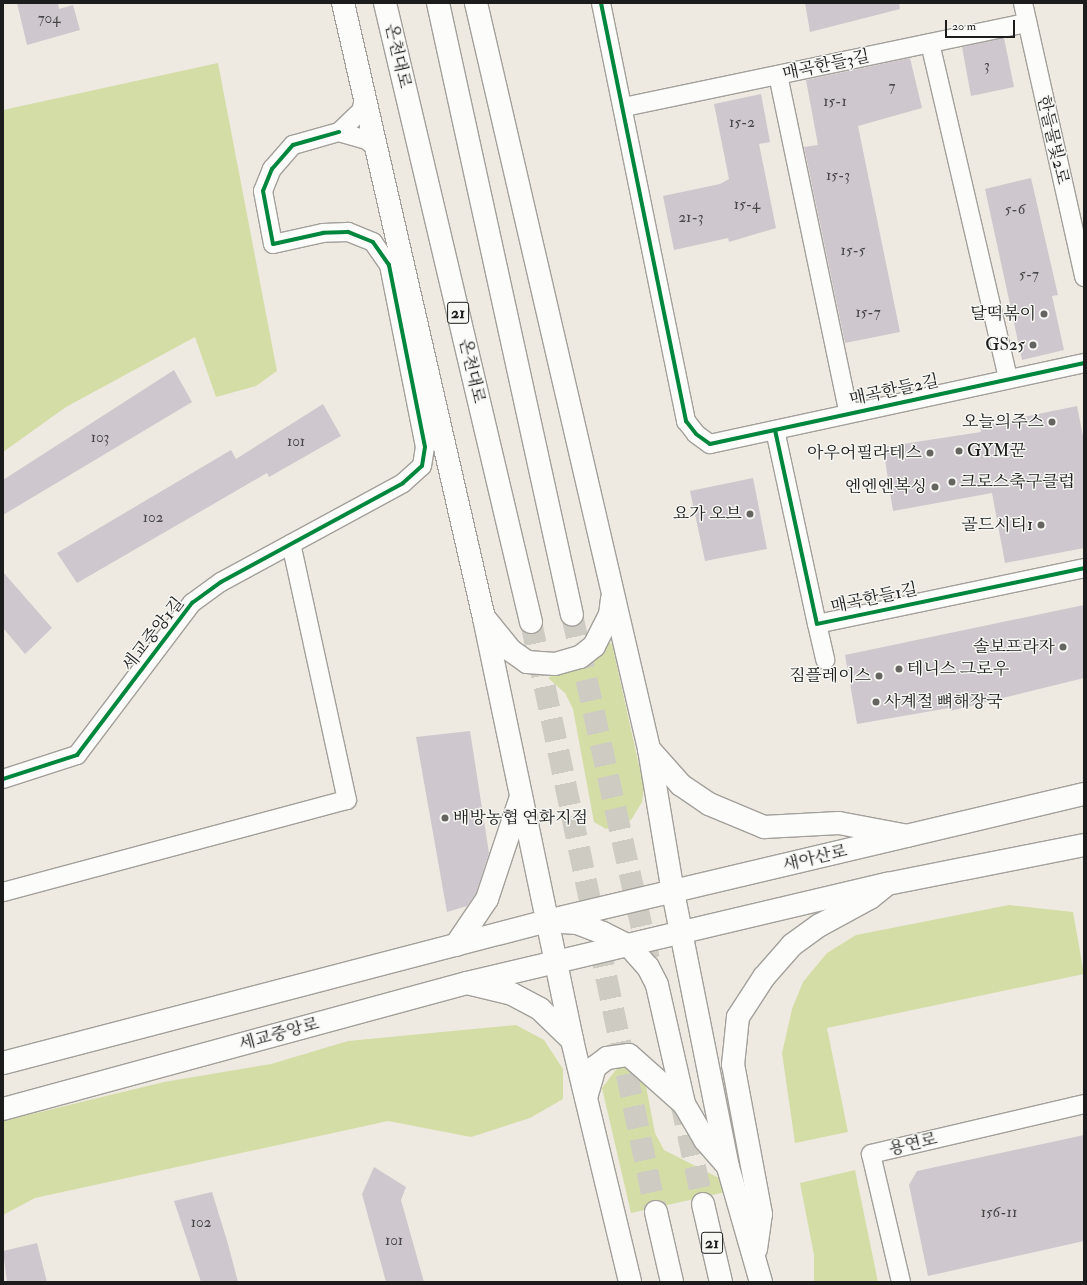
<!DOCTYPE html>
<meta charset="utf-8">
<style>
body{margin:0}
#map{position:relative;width:1087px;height:1285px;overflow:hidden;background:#eeeae1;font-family:"IM FELL Double Pica","Noto Serif KR",serif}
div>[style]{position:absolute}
.green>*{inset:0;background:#d5dda6}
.building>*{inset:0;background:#cec7cd}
.highway-tunnel>*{height:22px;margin-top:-11px;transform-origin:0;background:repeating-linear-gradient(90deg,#cecbc3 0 22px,transparent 0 33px)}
.roads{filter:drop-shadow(1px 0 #a3a09b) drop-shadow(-1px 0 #a3a09b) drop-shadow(0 1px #a3a09b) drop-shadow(0 -1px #a3a09b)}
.street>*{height:18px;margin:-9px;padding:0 9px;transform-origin:9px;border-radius:9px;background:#fcfcfa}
.secondary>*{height:22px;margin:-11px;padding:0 11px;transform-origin:11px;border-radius:11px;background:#fcfcfa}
.highway>*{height:22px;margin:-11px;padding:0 11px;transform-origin:11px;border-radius:11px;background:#fcfcfa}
.cycleway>*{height:4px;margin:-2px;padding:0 2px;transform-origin:2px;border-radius:2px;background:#00873e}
.dots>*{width:11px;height:11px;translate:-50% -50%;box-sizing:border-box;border:2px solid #f6f6f2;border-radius:50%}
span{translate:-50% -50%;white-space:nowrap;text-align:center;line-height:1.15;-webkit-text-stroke:3px #f6f6f2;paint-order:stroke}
.number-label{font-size:15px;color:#484748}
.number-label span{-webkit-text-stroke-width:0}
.shield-label span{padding:1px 3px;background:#f6f6f2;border:1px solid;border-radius:3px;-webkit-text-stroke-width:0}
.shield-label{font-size:16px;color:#1c1c1c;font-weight:700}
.street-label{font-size:17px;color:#1c1c1c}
.poi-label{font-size:17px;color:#1c1c1c}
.right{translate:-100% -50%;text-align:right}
.left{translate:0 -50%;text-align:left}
.frame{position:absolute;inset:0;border:4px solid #1c1c1c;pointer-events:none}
.scale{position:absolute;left:945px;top:20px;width:70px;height:18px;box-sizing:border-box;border:2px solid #1c1c1c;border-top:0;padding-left:5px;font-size:12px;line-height:14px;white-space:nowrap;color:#1c1c1c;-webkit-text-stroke:3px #f6f6f2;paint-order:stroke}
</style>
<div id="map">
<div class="green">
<div style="clip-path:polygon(218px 63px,277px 371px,256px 386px,216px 397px,195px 337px,66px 407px,3px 452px,3px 110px)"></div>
<div style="clip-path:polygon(608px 642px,612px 644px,644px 788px,642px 802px,631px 820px,606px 829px,594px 822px,573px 709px,565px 693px,548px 678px)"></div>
<div style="clip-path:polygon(1009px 905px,1073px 912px,1084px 974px,827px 1028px,848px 1132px,795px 1143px,782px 1053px,792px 1009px,803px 982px,827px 953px,856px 935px)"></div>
<div style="clip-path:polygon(516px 1025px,544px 1040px,563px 1069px,563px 1099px,530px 1118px,471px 1137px,388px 1121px,35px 1198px,3px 1215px,3px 1121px,164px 1082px,271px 1064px,348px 1041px)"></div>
<div style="clip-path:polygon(618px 1067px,635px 1069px,644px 1076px,655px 1133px,664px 1150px,719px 1178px,726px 1192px,631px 1213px,602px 1088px)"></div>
<div style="clip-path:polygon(855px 1170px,878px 1282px,814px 1282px,814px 1255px,800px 1183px)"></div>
</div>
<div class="building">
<div style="clip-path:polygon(17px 3px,58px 3px,59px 9px,73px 5px,80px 30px,27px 45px)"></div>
<div style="clip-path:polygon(805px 3px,899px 3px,900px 9px,810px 32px)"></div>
<div style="clip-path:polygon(1004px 38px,1014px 87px,971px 96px,962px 47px)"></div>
<div style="clip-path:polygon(910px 58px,922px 108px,858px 126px,900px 332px,845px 343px,804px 147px,818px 145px,806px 80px)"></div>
<div style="clip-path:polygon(761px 94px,770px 142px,759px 144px,776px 228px,729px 242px,728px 238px,674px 250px,663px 196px,720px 184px,729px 179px,714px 104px)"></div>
<div style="clip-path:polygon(1031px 178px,1058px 295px,1052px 296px,1064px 350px,1022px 360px,985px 189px)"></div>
<div style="clip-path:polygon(174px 370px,192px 402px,3px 515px,3px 480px)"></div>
<div style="clip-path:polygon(323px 404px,341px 436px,269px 477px,267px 473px,77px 583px,57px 553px,231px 450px,236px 459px)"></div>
<div style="clip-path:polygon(1077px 406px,1084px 441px,1084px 548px,1005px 563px,992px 493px,893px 511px,883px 447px,981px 432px,980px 426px)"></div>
<div style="clip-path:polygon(753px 478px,767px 549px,705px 561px,690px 491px)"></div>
<div style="clip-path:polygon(3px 572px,52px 628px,25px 654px,3px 628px)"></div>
<div style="clip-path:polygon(1084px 605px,1084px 678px,950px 711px,949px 708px,857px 724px,845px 655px)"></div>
<div style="clip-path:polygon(470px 731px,489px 853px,476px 893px,467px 906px,447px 912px,416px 737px)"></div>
<div style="clip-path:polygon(1084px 1135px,1084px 1241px,928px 1276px,909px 1185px,917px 1171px)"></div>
<div style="clip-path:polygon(374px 1167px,406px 1187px,401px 1200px,424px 1282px,386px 1282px,362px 1194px)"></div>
<div style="clip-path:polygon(212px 1192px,228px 1244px,238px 1282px,201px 1282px,174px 1201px)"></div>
<div style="clip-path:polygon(37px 1243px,47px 1282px,7px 1282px,3px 1251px)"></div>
</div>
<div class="highway-tunnel">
<div style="left:572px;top:615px;width:353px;rotate:77.4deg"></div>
<div style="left:531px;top:622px;width:603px;rotate:78.04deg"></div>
<div style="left:681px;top:1102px;width:104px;rotate:77.8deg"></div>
</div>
<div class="roads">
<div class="street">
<div style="left:601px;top:3px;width:427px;rotate:78.5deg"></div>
<div style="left:686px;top:421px;width:16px;rotate:52deg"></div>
<div style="left:696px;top:434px;width:17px;rotate:36deg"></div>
<div style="left:710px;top:444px;width:383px;rotate:-12.2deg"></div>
<div style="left:1023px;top:3px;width:281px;rotate:77.4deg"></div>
<div style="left:930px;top:43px;width:345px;rotate:76.9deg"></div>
<div style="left:778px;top:75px;width:346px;rotate:78.2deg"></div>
<div style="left:365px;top:96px;width:16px;rotate:105deg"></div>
<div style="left:361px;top:111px;width:30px;rotate:136deg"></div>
<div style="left:339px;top:132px;width:29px;rotate:16deg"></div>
<div style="left:367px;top:140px;width:13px;rotate:42deg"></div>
<div style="left:624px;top:107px;width:412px;rotate:-11.8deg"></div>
<div style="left:775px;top:430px;width:198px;rotate:77.8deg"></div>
<div style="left:817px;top:624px;width:273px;rotate:-11.8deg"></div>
<div style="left:817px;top:624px;width:37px;rotate:77deg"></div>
<div style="left:3px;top:779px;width:78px;rotate:-18deg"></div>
<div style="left:77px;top:755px;width:191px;rotate:-52.9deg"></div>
<div style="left:192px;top:603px;width:36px;rotate:-36deg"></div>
<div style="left:221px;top:582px;width:207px;rotate:-28.5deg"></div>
<div style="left:403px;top:483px;width:25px;rotate:-42deg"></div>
<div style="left:422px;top:466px;width:19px;rotate:-81deg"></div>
<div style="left:425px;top:447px;width:186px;rotate:-101.2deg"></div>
<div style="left:389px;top:265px;width:28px;rotate:-125deg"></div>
<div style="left:373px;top:242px;width:27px;rotate:-158deg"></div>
<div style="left:348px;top:232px;width:25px;rotate:178deg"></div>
<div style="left:323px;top:233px;width:51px;rotate:167.6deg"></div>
<div style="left:273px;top:244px;width:54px;rotate:-100.7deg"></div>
<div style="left:263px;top:191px;width:24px;rotate:-68deg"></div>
<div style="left:272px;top:169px;width:32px;rotate:-49deg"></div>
<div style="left:293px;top:145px;width:48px;rotate:-15.8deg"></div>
<div style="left:3px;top:892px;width:356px;rotate:-15deg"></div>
<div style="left:347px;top:800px;width:262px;rotate:-102.3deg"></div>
<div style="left:901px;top:1282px;width:131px;rotate:-103.2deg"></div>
<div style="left:871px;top:1154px;width:219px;rotate:-13.2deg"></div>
</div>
<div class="secondary">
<div style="left:3px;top:1063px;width:562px;rotate:-14.63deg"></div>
<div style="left:547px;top:921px;width:552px;rotate:-13.31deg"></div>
<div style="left:3px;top:1109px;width:481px;rotate:-15.2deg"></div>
<div style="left:467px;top:983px;width:432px;rotate:-13.3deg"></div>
<div style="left:887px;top:884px;width:201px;rotate:-11.2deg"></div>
</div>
<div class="highway">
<div style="left:343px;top:3px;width:631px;rotate:77.09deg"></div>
<div style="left:484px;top:618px;width:431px;rotate:78.2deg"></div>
<div style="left:572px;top:1040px;width:249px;rotate:76.5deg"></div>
<div style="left:385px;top:3px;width:636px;rotate:76.73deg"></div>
<div style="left:438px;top:3px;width:626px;rotate:77.65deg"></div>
<div style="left:476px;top:3px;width:766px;rotate:76.94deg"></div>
<div style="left:649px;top:749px;width:145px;rotate:80.5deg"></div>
<div style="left:673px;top:892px;width:280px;rotate:78.7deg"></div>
<div style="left:728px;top:1167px;width:120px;rotate:74deg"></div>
<div style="left:486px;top:620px;width:38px;rotate:51deg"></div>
<div style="left:510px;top:650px;width:21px;rotate:35deg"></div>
<div style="left:527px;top:662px;width:28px;rotate:4deg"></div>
<div style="left:555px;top:664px;width:26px;rotate:-16deg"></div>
<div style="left:580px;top:657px;width:18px;rotate:-38deg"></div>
<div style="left:594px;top:646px;width:35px;rotate:-63deg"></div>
<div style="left:610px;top:615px;width:16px;rotate:-83deg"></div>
<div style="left:649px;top:749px;width:48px;rotate:48.4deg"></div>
<div style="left:681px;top:785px;width:34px;rotate:34deg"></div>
<div style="left:709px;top:804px;width:60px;rotate:22.7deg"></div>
<div style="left:764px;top:827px;width:75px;rotate:-3.1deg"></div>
<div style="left:839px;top:823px;width:69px;rotate:10.8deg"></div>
<div style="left:547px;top:921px;width:30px;rotate:4deg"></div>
<div style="left:577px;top:923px;width:28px;rotate:21deg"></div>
<div style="left:603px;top:933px;width:29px;rotate:27deg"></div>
<div style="left:629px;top:946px;width:28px;rotate:48deg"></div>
<div style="left:648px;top:967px;width:20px;rotate:63deg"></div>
<div style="left:657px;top:985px;width:122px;rotate:77.2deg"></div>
<div style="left:684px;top:1104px;width:42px;rotate:59.7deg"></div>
<div style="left:705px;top:1140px;width:33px;rotate:49deg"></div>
<div style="left:456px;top:945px;width:55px;rotate:-56deg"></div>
<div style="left:487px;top:899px;width:104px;rotate:-71.6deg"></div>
<div style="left:467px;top:983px;width:46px;rotate:13.7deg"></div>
<div style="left:512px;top:994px;width:32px;rotate:28deg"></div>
<div style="left:540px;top:1009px;width:45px;rotate:44.1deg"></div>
<div style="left:586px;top:1098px;width:32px;rotate:-74deg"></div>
<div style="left:595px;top:1067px;width:15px;rotate:-37deg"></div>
<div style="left:607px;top:1058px;width:22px;rotate:-8deg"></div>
<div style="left:629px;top:1055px;width:74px;rotate:41.7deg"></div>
<div style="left:703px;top:1204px;width:80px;rotate:77deg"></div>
<div style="left:656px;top:1212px;width:72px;rotate:77.1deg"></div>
<div style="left:756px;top:1249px;width:35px;rotate:-82deg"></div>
<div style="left:761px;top:1214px;width:152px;rotate:-100.6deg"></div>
<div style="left:733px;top:1065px;width:48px;rotate:-84.1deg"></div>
<div style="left:738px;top:1017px;width:48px;rotate:-57deg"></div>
<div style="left:764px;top:977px;width:43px;rotate:-48.8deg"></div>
<div style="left:792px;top:945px;width:34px;rotate:-36deg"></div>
<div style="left:820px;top:925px;width:57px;rotate:-28.4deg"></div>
<div style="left:870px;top:898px;width:22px;rotate:-39deg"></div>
</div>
</div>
<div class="cycleway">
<div style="left:601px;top:3px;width:427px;rotate:78.5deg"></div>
<div style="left:686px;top:421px;width:16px;rotate:52deg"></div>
<div style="left:696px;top:434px;width:17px;rotate:36deg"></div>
<div style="left:710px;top:444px;width:383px;rotate:-12.2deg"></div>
<div style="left:775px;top:430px;width:198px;rotate:77.8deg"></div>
<div style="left:817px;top:624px;width:273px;rotate:-11.8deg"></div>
<div style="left:3px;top:779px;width:78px;rotate:-18deg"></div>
<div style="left:77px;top:755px;width:191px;rotate:-52.9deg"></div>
<div style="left:192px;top:603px;width:36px;rotate:-36deg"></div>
<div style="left:221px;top:582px;width:207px;rotate:-28.5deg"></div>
<div style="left:403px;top:483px;width:25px;rotate:-42deg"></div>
<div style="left:422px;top:466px;width:19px;rotate:-81deg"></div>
<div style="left:425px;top:447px;width:186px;rotate:-101.2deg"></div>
<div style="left:389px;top:265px;width:28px;rotate:-125deg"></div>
<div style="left:373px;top:242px;width:27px;rotate:-158deg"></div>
<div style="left:348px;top:232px;width:25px;rotate:178deg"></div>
<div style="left:323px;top:233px;width:51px;rotate:167.6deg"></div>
<div style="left:273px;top:244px;width:54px;rotate:-100.7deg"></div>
<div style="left:263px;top:191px;width:24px;rotate:-68deg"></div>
<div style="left:272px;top:169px;width:32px;rotate:-49deg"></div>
<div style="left:293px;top:145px;width:48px;rotate:-15.8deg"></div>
</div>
<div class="dots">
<div style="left:1044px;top:314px;background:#666461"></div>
<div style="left:1033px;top:345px;background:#666461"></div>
<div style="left:1052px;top:422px;background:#666461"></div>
<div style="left:959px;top:451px;background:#666461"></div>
<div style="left:930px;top:453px;background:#666461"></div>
<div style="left:952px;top:482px;background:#666461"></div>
<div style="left:935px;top:487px;background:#666461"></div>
<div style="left:750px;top:514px;background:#666461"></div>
<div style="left:1041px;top:525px;background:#666461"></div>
<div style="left:1063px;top:647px;background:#666461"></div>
<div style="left:899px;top:669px;background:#666461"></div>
<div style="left:879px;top:676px;background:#666461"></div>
<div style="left:876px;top:702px;background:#666461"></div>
<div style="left:445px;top:818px;background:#666461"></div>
</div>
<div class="number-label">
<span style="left:49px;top:19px">704</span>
<span style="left:987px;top:66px">3</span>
<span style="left:892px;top:87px">7</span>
<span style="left:835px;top:102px">15-1</span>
<span style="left:742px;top:123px">15-2</span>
<span style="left:838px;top:176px">15-3</span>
<span style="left:747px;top:205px">15-4</span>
<span style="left:1015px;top:210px">5-6</span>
<span style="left:691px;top:218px">21-3</span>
<span style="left:853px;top:251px">15-5</span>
<span style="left:1029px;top:275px">5-7</span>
<span style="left:868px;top:313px">15-7</span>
<span style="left:100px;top:438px">103</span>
<span style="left:296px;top:442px">101</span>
<span style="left:153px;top:518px">102</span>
<span style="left:999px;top:1213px">156-11</span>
<span style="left:201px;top:1223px">102</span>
<span style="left:394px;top:1241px">101</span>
</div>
<div class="shield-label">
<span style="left:458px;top:313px">21</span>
<span style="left:712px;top:1243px">21</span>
</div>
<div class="street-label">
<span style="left:398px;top:56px;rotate:77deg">온천대로</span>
<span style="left:826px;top:65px;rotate:-12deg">매곡한들3길</span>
<span style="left:1053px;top:140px;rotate:77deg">한들물빛2로</span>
<span style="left:472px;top:371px;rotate:77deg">온천대로</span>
<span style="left:894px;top:390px;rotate:-12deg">매곡한들2길</span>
<span style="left:874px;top:598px;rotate:-12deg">매곡한들1길</span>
<span style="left:153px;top:634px;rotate:-52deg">세교중앙1길</span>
<span style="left:815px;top:858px;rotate:-13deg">새아산로</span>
<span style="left:279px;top:1034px;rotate:-15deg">세교중앙로</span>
<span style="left:913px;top:1144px;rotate:-13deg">용연로</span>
</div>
<div class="poi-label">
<span class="right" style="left:1036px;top:314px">달떡볶이</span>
<span class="right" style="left:1025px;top:345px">GS25</span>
<span class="right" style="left:1044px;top:422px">오늘의주스</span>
<span class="left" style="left:967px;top:451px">GYM꾼</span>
<span class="right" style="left:922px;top:453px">아우어필라테스</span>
<span class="left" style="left:960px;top:482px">크로스축구클럽</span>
<span class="right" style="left:927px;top:487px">엔엔엔복싱</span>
<span class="right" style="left:742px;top:514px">요가 오브</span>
<span class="right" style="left:1033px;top:525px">골드시티1</span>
<span class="right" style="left:1055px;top:647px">솔보프라자</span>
<span class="left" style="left:907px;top:669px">테니스 그로우</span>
<span class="right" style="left:871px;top:676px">짐플레이스</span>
<span class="left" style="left:884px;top:702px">사계절 뼈해장국</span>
<span class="left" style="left:453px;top:818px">배방농협 연화지점</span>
</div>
<div class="frame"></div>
<div class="scale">20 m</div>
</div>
